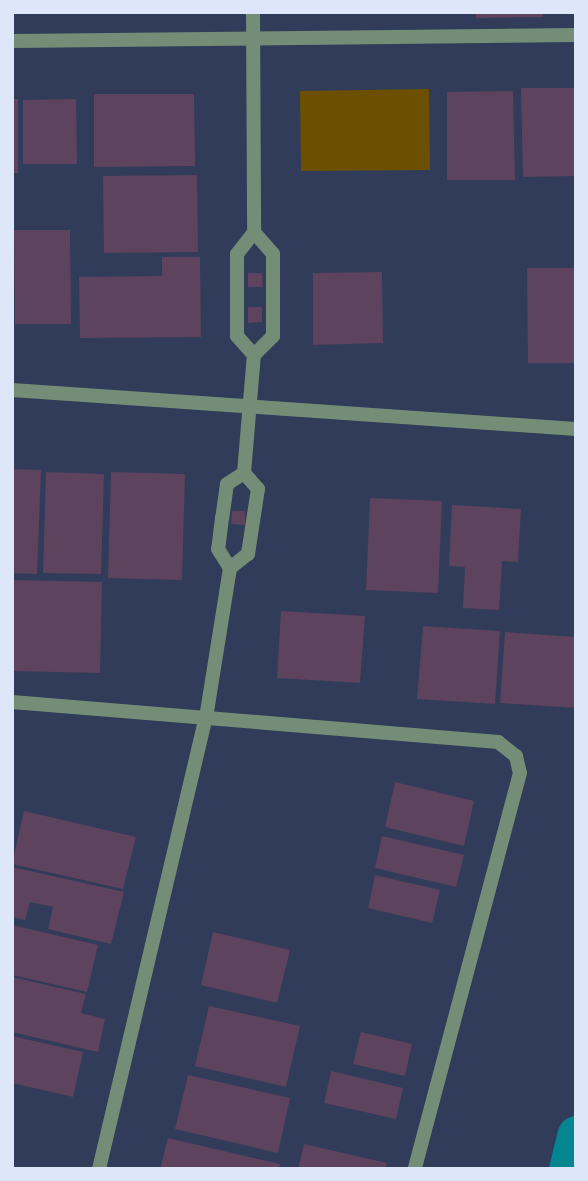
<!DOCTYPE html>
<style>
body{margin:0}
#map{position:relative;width:588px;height:1181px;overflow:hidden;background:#303c59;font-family:Arial,sans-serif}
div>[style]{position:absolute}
.green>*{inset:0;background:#6c5000}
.canal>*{height:37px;margin:-18.5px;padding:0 18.5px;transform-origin:18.5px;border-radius:18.5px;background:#048590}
.building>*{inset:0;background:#5d435d}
.street>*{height:14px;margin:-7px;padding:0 7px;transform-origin:7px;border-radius:7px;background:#758d76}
span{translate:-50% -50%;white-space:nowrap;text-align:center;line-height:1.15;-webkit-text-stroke:5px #26324e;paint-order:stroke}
.frame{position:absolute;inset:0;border:14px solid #dee6f9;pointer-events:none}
</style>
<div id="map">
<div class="green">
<div style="clip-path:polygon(429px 89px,430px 170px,301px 171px,300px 91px)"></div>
</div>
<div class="canal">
<div style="left:567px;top:1169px;width:36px;rotate:-76deg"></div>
</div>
<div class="building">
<div style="clip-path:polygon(476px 12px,543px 12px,543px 17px,476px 18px)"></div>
<div style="clip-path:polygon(521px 88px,576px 88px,576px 176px,523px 177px)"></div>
<div style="clip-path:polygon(513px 91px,515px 180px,447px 180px,447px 92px)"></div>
<div style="clip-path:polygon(94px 94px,194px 94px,195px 166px,94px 167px)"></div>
<div style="clip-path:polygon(12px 99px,18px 99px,18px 173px,12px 173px)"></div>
<div style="clip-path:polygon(76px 99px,77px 164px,23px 164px,23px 100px)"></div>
<div style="clip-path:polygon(197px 175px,198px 252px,104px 253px,103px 176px)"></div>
<div style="clip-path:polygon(14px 230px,70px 230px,71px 324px,15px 324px)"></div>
<div style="clip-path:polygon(162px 257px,200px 257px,201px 337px,80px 338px,79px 277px,162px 276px)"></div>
<div style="clip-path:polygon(527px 268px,576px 268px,576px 363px,528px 363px)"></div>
<div style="clip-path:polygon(382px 272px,383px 343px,313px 345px,313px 273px)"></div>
<div style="clip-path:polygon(248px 273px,262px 273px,263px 287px,248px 287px)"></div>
<div style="clip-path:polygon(248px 307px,262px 307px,262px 322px,248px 323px)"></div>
<div style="clip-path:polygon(12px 469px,41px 470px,37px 574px,12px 573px)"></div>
<div style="clip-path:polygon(46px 472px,104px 474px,101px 574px,43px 573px)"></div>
<div style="clip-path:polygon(111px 472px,185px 474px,182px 580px,108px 578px)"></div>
<div style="clip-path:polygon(370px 498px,442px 501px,438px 593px,366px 590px)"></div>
<div style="clip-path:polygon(452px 505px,521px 509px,518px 562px,502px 561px,499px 610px,463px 608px,465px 567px,449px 566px)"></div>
<div style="clip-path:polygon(232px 511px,245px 511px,245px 525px,231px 524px)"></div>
<div style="clip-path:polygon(12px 580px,102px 582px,100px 673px,12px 671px)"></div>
<div style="clip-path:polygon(281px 611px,365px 616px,360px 683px,277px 678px)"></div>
<div style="clip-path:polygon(423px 626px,500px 631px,495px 704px,417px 699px)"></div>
<div style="clip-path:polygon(505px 632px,576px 637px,576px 708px,500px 703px)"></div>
<div style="clip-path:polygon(395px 782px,474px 801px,464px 846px,385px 827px)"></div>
<div style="clip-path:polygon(24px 811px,136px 837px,123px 889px,12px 864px)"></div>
<div style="clip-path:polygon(382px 836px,464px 855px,456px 887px,375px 868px)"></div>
<div style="clip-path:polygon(12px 867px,124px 892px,111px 944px,48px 929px,53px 907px,30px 902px,25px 920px,12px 917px)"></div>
<div style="clip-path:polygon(375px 875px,440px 890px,432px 923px,368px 908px)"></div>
<div style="clip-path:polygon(12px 925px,98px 945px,87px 992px,12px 975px)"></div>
<div style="clip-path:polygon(213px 932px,290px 950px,277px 1003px,201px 985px)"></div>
<div style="clip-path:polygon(12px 977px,86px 994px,81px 1013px,105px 1019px,98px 1052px,12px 1032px)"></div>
<div style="clip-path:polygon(209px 1006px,300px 1026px,286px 1087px,195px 1066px)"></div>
<div style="clip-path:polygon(361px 1032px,412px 1044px,405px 1076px,353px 1064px)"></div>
<div style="clip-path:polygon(12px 1036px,83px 1052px,73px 1097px,12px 1083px)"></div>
<div style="clip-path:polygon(331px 1071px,403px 1088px,396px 1119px,324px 1103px)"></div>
<div style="clip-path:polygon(188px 1075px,290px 1098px,278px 1153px,175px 1129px)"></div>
<div style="clip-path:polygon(168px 1138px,280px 1164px,279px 1169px,160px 1169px)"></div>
<div style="clip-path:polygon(304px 1144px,387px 1163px,385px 1169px,298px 1169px)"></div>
</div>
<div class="street">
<div style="left:253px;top:12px;width:220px;rotate:89.7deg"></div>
<div style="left:12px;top:41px;width:564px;rotate:-0.61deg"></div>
<div style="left:12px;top:390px;width:565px;rotate:3.96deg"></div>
<div style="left:244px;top:473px;width:118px;rotate:-85.2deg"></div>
<div style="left:254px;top:355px;width:25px;rotate:-132deg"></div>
<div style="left:237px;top:336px;width:82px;rotate:-90deg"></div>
<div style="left:237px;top:254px;width:28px;rotate:-52deg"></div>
<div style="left:254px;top:232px;width:29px;rotate:49deg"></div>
<div style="left:273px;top:254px;width:82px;rotate:90deg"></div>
<div style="left:273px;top:336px;width:27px;rotate:135deg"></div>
<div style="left:12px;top:702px;width:488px;rotate:4.7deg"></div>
<div style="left:498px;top:742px;width:23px;rotate:38deg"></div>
<div style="left:516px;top:756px;width:17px;rotate:77deg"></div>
<div style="left:520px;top:773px;width:410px;rotate:104.9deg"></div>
<div style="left:99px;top:1169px;width:464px;rotate:-76.7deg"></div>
<div style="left:206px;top:718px;width:152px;rotate:-80.9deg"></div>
<div style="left:230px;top:568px;width:23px;rotate:-38deg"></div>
<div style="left:248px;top:554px;width:66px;rotate:-81.3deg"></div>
<div style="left:258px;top:489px;width:21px;rotate:-131deg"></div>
<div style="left:244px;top:473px;width:20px;rotate:147deg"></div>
<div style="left:227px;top:484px;width:34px;rotate:98deg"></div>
<div style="left:222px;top:518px;width:31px;rotate:97deg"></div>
<div style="left:218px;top:549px;width:22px;rotate:58deg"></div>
</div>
<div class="frame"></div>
</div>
